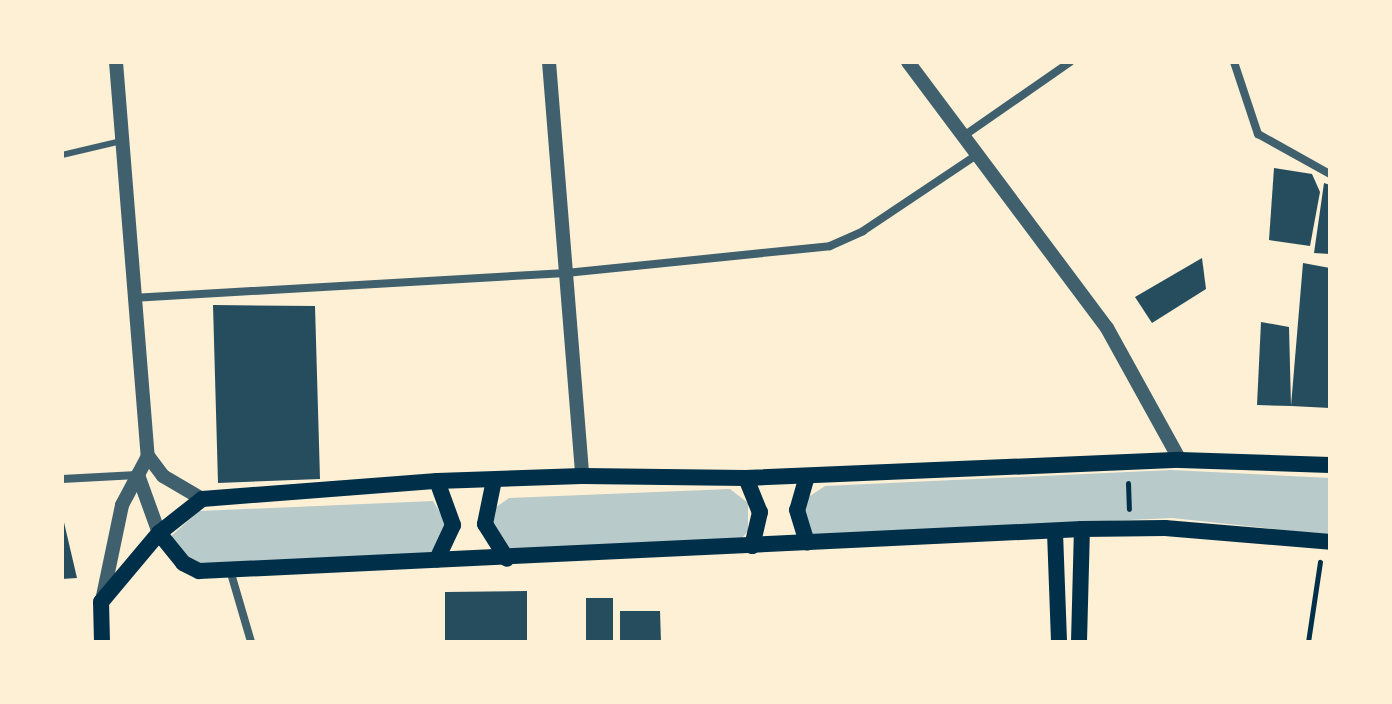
<!DOCTYPE html>
<style>
body{margin:0}
#map{position:relative;width:1392px;height:704px;overflow:hidden;background:#fdf0d5;font-family:Quicksand,sans-serif}
div>[style]{position:absolute}
.green>*{inset:0;background:#b9caca}
.building>*{inset:0;background:#264d5e}
.path>*{height:5px;margin:-2.5px;padding:0 2.5px;transform-origin:2.5px;border-radius:2.5px;background:#003049}
.service>*{height:6px;margin:-3px;padding:0 3px;transform-origin:3px;border-radius:3px;background:#3f606c}
.minor>*{height:8px;margin:-4px;padding:0 4px;transform-origin:4px;border-radius:4px;background:#3f606c}
.tertiary>*{height:14px;margin:-7px;padding:0 7px;transform-origin:7px;border-radius:7px;background:#3f606c}
.secondary>*{height:16px;margin:-8px;padding:0 8px;transform-origin:8px;border-radius:8px;background:#003049}
span{translate:-50% -50%;white-space:nowrap;text-align:center;line-height:1.15;-webkit-text-stroke:6px #fdf0d5;paint-order:stroke}
.frame{position:absolute;inset:0;border:64px solid #fdf0d5;pointer-events:none}
</style>
<div id="map">
<div class="green">
<div style="clip-path:polygon(1171px 470px,1330px 478px,1330px 535px,1172px 518px,811px 535px,801px 518px,807px 498px,825px 486px)"></div>
<div style="clip-path:polygon(730px 489px,748px 503px,748px 531px,740px 540px,507px 551px,492px 532px,492px 510px,509px 498px)"></div>
<div style="clip-path:polygon(433px 501px,446px 522px,443px 545px,430px 555px,194px 564px,170px 537px,199px 511px)"></div>
</div>
<div class="building">
<div style="clip-path:polygon(1274px 168px,1312px 174px,1320px 192px,1310px 246px,1269px 240px)"></div>
<div style="clip-path:polygon(1324px 183px,1330px 185px,1330px 254px,1314px 253px)"></div>
<div style="clip-path:polygon(1202px 258px,1206px 289px,1152px 323px,1135px 297px)"></div>
<div style="clip-path:polygon(1303px 263px,1330px 268px,1330px 408px,1291px 406px)"></div>
<div style="clip-path:polygon(213px 305px,315px 306px,320px 479px,218px 483px)"></div>
<div style="clip-path:polygon(1261px 322px,1289px 327px,1291px 406px,1257px 405px)"></div>
<div style="clip-path:polygon(63px 518px,77px 578px,62px 579px)"></div>
<div style="clip-path:polygon(527px 591px,527px 642px,445px 642px,445px 592px)"></div>
<div style="clip-path:polygon(586px 598px,613px 598px,613px 642px,586px 642px)"></div>
<div style="clip-path:polygon(620px 611px,660px 611px,661px 642px,620px 642px)"></div>
</div>
<div class="path">
<div style="left:1128px;top:483px;width:26px;rotate:88deg"></div>
<div style="left:1308px;top:642px;width:81px;rotate:-81.5deg"></div>
</div>
<div class="service">
<div style="left:62px;top:155px;width:61px;rotate:-13.3deg"></div>
</div>
<div class="minor">
<div style="left:1234px;top:62px;width:76px;rotate:71.6deg"></div>
<div style="left:1258px;top:134px;width:82px;rotate:29.1deg"></div>
<div style="left:965px;top:135px;width:128px;rotate:-34.8deg"></div>
<div style="left:132px;top:298px;width:435px;rotate:-3.3deg"></div>
<div style="left:566px;top:273px;width:265px;rotate:-5.8deg"></div>
<div style="left:830px;top:246px;width:36px;rotate:-24deg"></div>
<div style="left:863px;top:231px;width:138px;rotate:-33.8deg"></div>
<div style="left:62px;top:479px;width:75px;rotate:-3.1deg"></div>
<div style="left:230px;top:570px;width:75px;rotate:73.7deg"></div>
</div>
<div class="tertiary">
<div style="left:116px;top:62px;width:395px;rotate:85.4deg"></div>
<div style="left:148px;top:456px;width:25px;rotate:53deg"></div>
<div style="left:163px;top:476px;width:45px;rotate:30.5deg"></div>
<div style="left:549px;top:62px;width:415px;rotate:85.4deg"></div>
<div style="left:908px;top:62px;width:332px;rotate:53.2deg"></div>
<div style="left:1107px;top:328px;width:151px;rotate:61.1deg"></div>
<div style="left:148px;top:456px;width:21px;rotate:118deg"></div>
<div style="left:138px;top:475px;width:62px;rotate:70.1deg"></div>
<div style="left:102px;top:601px;width:98px;rotate:-78.2deg"></div>
<div style="left:122px;top:505px;width:34px;rotate:-62deg"></div>
</div>
<div class="secondary">
<div style="left:807px;top:476px;width:35px;rotate:106deg"></div>
<div style="left:797px;top:510px;width:34px;rotate:73deg"></div>
<div style="left:746px;top:478px;width:37px;rotate:68deg"></div>
<div style="left:760px;top:512px;width:35px;rotate:103deg"></div>
<div style="left:494px;top:480px;width:45px;rotate:101.6deg"></div>
<div style="left:485px;top:524px;width:41px;rotate:57.8deg"></div>
<div style="left:437px;top:481px;width:47px;rotate:70deg"></div>
<div style="left:453px;top:525px;width:38px;rotate:115deg"></div>
<div style="left:1055px;top:532px;width:110px;rotate:87.9deg"></div>
<div style="left:159px;top:533px;width:38px;rotate:51deg"></div>
<div style="left:183px;top:563px;width:18px;rotate:27deg"></div>
<div style="left:199px;top:571px;width:884px;rotate:-2.72deg"></div>
<div style="left:1082px;top:529px;width:83px;rotate:-0.7deg"></div>
<div style="left:1165px;top:528px;width:166px;rotate:4.8deg"></div>
<div style="left:102px;top:642px;width:40px;rotate:-91.4deg"></div>
<div style="left:101px;top:602px;width:90px;rotate:-50deg"></div>
<div style="left:159px;top:533px;width:55px;rotate:-38.3deg"></div>
<div style="left:202px;top:499px;width:236px;rotate:-4.4deg"></div>
<div style="left:437px;top:481px;width:145px;rotate:-2deg"></div>
<div style="left:582px;top:476px;width:164px;rotate:0.7deg"></div>
<div style="left:746px;top:478px;width:434px;rotate:-2.4deg"></div>
<div style="left:1180px;top:460px;width:150px;rotate:1.9deg"></div>
<div style="left:1079px;top:642px;width:113px;rotate:-88.5deg"></div>
</div>
<div class="frame"></div>
</div>
